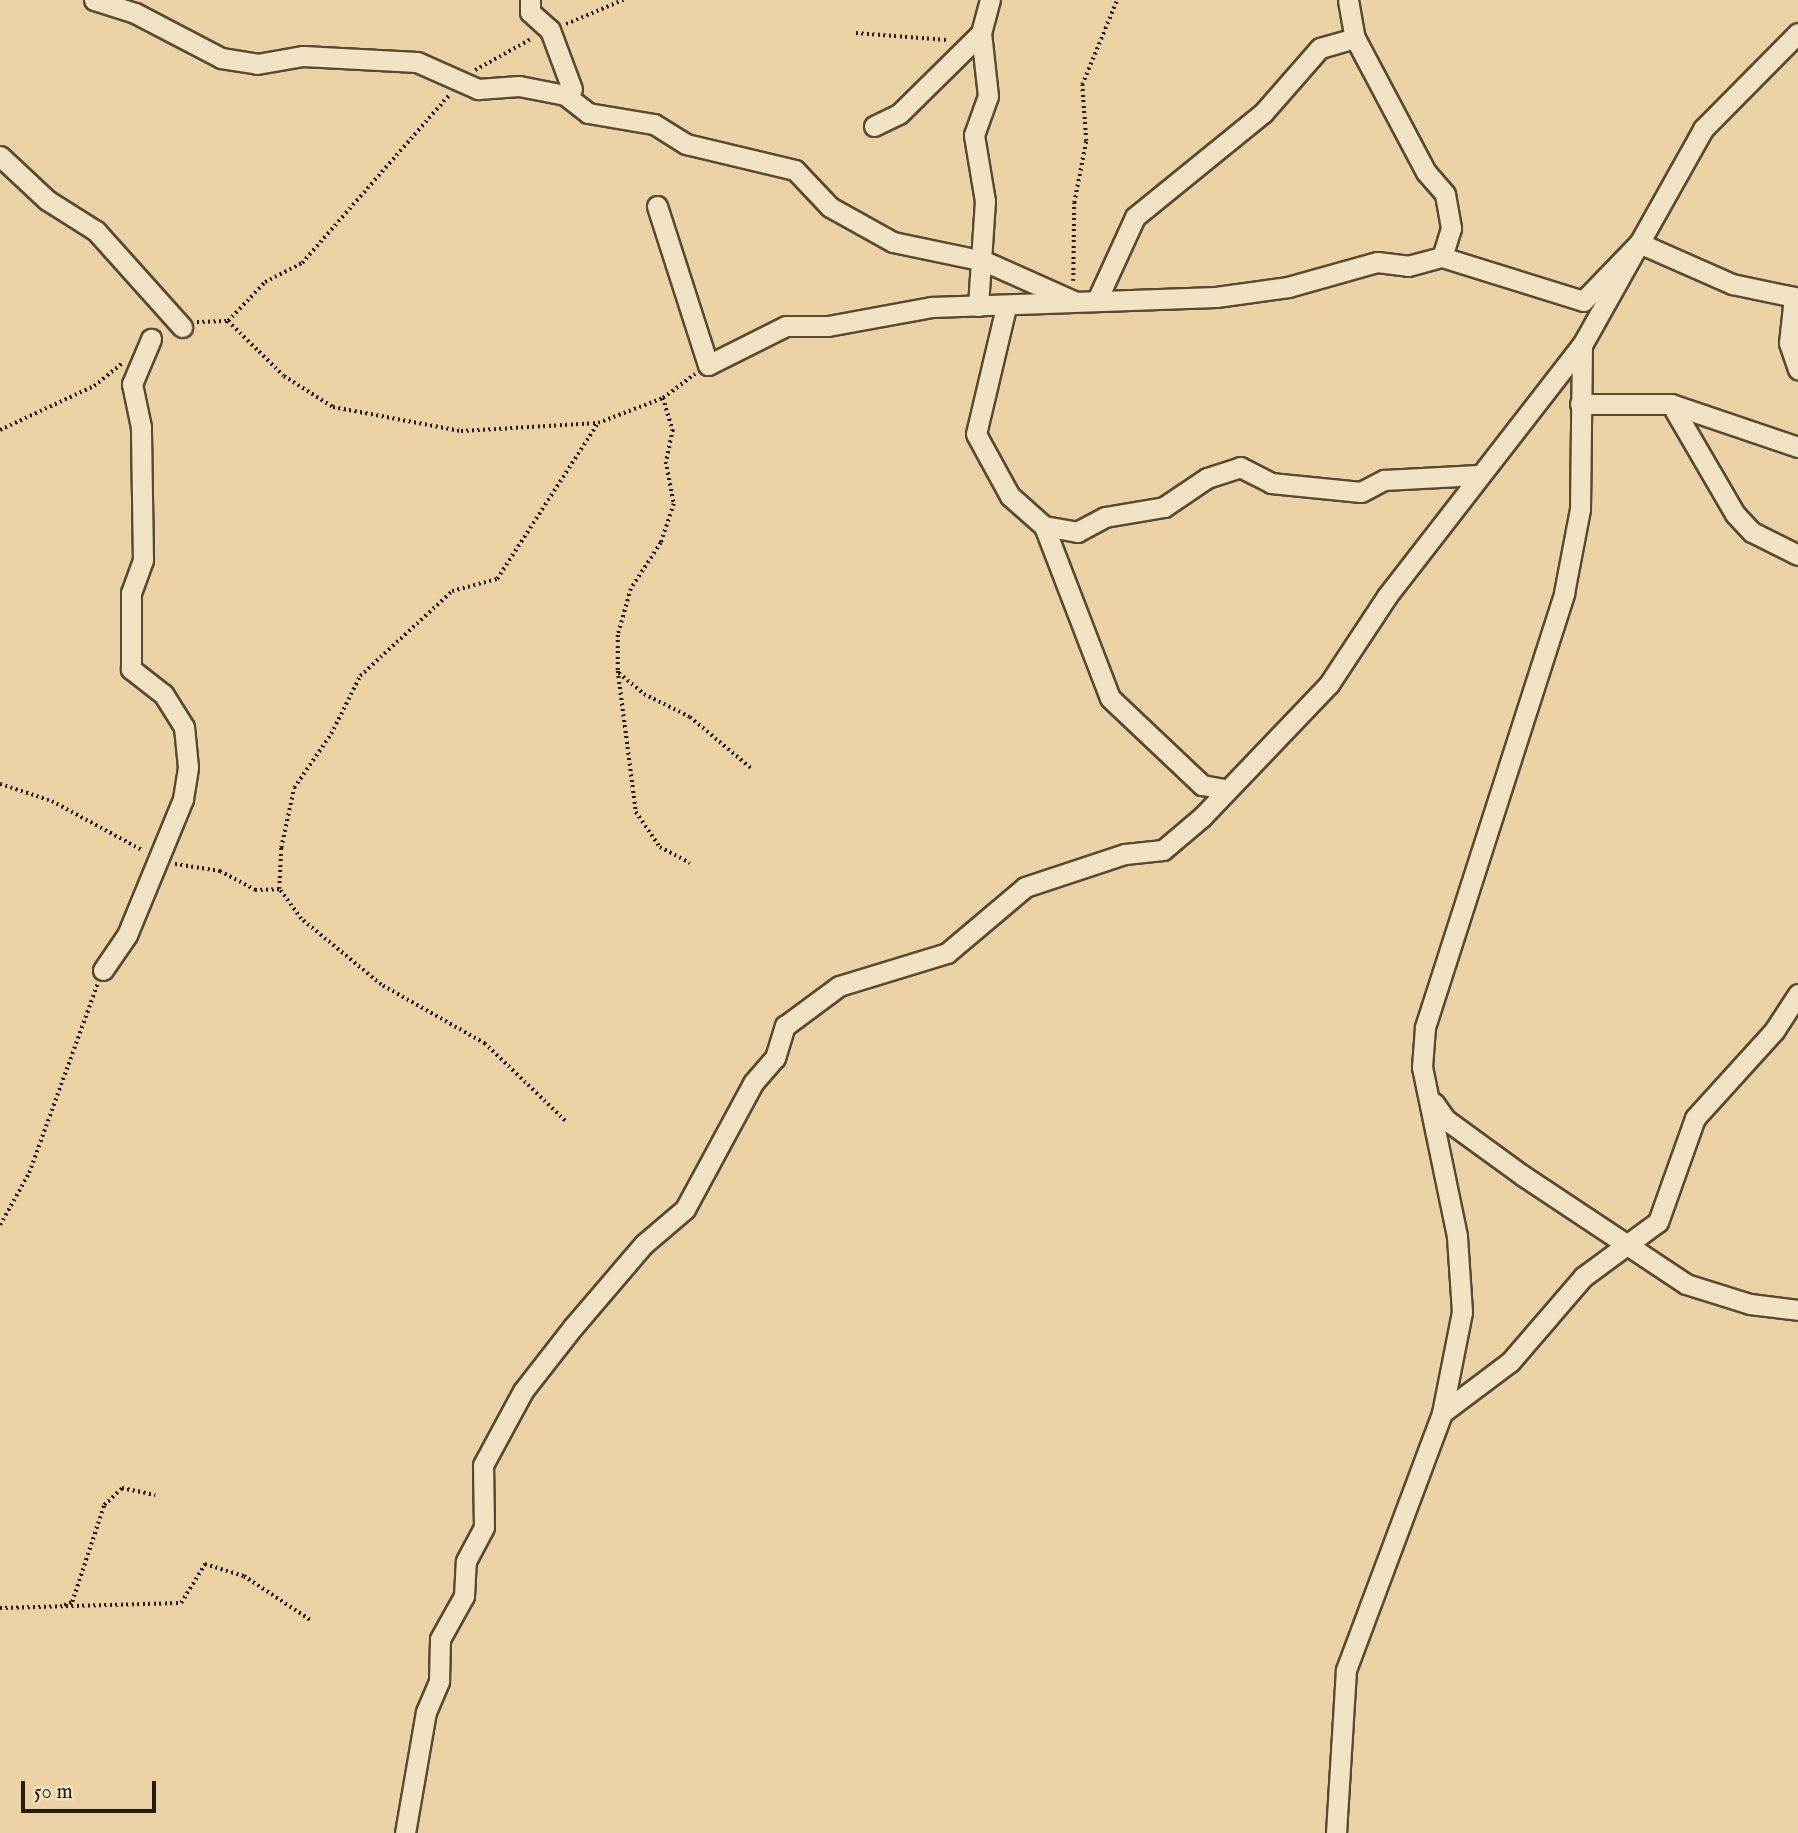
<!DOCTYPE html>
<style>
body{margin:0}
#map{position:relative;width:1798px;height:1833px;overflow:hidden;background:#ead2a4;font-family:"IM FELL English",serif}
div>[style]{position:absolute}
.path>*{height:3.5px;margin-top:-1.75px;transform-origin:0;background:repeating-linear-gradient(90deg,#261b0f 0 2px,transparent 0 5.5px)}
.roads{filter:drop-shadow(2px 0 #574934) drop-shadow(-2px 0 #574934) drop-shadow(0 2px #574934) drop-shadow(0 -2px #574934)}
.minor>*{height:19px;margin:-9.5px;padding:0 9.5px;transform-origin:9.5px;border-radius:9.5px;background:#f1e2c4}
span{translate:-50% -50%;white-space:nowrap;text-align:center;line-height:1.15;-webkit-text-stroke:5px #f1e2c4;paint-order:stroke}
.scale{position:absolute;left:21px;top:1781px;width:135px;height:32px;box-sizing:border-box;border:4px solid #261b0f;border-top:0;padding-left:9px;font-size:21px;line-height:24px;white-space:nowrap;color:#261b0f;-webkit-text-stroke:5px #f1e2c4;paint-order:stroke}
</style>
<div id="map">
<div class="path">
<div style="left:566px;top:24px;width:62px;rotate:-22.8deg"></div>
<div style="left:856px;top:33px;width:91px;rotate:4.4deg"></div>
<div style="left:475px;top:70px;width:66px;rotate:-28.9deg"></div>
<div style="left:1073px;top:281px;width:78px;rotate:-89.3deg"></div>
<div style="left:1074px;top:203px;width:63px;rotate:-79deg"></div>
<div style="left:1086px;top:141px;width:56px;rotate:-94.1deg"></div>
<div style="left:1082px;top:85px;width:92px;rotate:-67.6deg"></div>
<div style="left:228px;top:321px;width:54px;rotate:-46.5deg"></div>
<div style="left:265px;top:282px;width:42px;rotate:-27.2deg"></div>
<div style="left:302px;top:263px;width:225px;rotate:-48.8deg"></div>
<div style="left:197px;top:322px;width:31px;rotate:-2deg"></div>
<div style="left:228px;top:321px;width:78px;rotate:44.5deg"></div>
<div style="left:284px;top:376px;width:58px;rotate:32.3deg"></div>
<div style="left:333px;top:407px;width:130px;rotate:10.6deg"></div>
<div style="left:461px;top:431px;width:137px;rotate:-3.3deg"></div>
<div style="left:598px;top:423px;width:70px;rotate:-21deg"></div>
<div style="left:663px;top:398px;width:40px;rotate:-37deg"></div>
<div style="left:663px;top:398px;width:34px;rotate:73deg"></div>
<div style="left:673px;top:430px;width:33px;rotate:102deg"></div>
<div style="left:666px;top:462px;width:43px;rotate:79.2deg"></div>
<div style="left:674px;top:504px;width:41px;rotate:108.4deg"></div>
<div style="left:661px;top:543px;width:55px;rotate:123.1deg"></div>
<div style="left:631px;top:589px;width:48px;rotate:105.8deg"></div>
<div style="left:618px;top:635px;width:36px;rotate:90deg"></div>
<div style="left:618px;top:671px;width:142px;rotate:82.7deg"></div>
<div style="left:636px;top:812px;width:42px;rotate:55.6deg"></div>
<div style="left:660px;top:847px;width:34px;rotate:28deg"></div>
<div style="left:0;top:430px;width:104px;rotate:-25.1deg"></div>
<div style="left:94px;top:386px;width:35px;rotate:-39deg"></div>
<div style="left:619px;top:673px;width:33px;rotate:40deg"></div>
<div style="left:644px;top:694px;width:51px;rotate:26.6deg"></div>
<div style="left:690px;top:717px;width:80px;rotate:39.9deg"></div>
<div style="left:0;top:784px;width:55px;rotate:18.1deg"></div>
<div style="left:52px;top:801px;width:102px;rotate:28.6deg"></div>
<div style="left:175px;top:864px;width:46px;rotate:8.8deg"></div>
<div style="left:220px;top:871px;width:40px;rotate:28deg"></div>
<div style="left:255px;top:890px;width:24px;rotate:-2deg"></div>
<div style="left:565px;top:1121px;width:111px;rotate:-136.1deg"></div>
<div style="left:485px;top:1044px;width:120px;rotate:-150.4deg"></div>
<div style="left:381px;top:985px;width:104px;rotate:-140.5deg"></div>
<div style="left:301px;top:919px;width:37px;rotate:-126deg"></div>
<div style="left:279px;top:889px;width:41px;rotate:-87.2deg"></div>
<div style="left:281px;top:848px;width:61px;rotate:-77.8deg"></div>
<div style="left:294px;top:788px;width:65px;rotate:-55.6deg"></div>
<div style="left:331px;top:734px;width:65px;rotate:-63.4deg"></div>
<div style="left:360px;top:676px;width:125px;rotate:-42.7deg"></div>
<div style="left:452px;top:591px;width:47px;rotate:-14.9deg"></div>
<div style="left:497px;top:579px;width:186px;rotate:-57.1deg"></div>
<div style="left:0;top:1225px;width:60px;rotate:-60.9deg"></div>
<div style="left:29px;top:1173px;width:200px;rotate:-70.1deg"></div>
<div style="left:64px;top:1605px;width:9px;rotate:-21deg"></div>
<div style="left:72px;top:1602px;width:102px;rotate:-71.7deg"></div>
<div style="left:104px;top:1505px;width:25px;rotate:-43deg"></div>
<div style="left:122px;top:1488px;width:34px;rotate:12deg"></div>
<div style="left:0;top:1608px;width:181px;rotate:-1.6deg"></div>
<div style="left:181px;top:1603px;width:46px;rotate:-58.4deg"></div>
<div style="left:205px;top:1564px;width:41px;rotate:17.1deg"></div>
<div style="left:244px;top:1576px;width:82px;rotate:33.5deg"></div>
</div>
<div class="roads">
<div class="minor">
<div style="left:94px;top:0;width:43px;rotate:17.6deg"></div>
<div style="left:135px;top:13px;width:97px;rotate:27.6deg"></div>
<div style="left:221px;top:58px;width:36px;rotate:9deg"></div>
<div style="left:257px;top:64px;width:47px;rotate:-9.9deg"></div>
<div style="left:303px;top:56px;width:114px;rotate:3deg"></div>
<div style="left:417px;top:62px;width:67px;rotate:23.9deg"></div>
<div style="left:478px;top:89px;width:41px;rotate:-4.2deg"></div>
<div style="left:519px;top:86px;width:47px;rotate:11.1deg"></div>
<div style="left:565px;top:95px;width:29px;rotate:38deg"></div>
<div style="left:588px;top:113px;width:67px;rotate:9.5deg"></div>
<div style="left:654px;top:124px;width:38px;rotate:32deg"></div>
<div style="left:686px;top:144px;width:112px;rotate:13.4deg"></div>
<div style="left:795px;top:170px;width:51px;rotate:46.6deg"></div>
<div style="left:830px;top:207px;width:72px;rotate:29.1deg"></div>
<div style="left:893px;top:242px;width:93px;rotate:11.8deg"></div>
<div style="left:984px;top:261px;width:98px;rotate:24deg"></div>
<div style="left:530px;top:0;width:12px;rotate:90deg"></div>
<div style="left:530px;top:12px;width:27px;rotate:42deg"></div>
<div style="left:550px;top:30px;width:63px;rotate:69.6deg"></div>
<div style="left:1348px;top:0;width:39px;rotate:80deg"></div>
<div style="left:1355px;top:38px;width:152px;rotate:62.1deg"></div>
<div style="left:1426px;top:172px;width:29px;rotate:49deg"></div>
<div style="left:1445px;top:194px;width:35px;rotate:80deg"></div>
<div style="left:1451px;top:228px;width:30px;rotate:107deg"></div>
<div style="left:874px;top:126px;width:28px;rotate:-26deg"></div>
<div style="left:899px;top:114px;width:115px;rotate:-44.6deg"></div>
<div style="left:981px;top:33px;width:34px;rotate:-75deg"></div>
<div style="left:0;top:156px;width:64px;rotate:43.1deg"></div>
<div style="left:47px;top:200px;width:58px;rotate:32.3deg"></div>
<div style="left:96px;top:231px;width:129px;rotate:48.1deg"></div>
<div style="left:657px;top:206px;width:167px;rotate:72.2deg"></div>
<div style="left:708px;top:365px;width:87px;rotate:-26.6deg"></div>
<div style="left:786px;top:326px;width:42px"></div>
<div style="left:828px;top:326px;width:106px;rotate:-10.4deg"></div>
<div style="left:932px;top:307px;width:284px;rotate:-2deg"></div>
<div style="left:1216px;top:297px;width:73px;rotate:-7.9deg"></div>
<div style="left:1288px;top:287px;width:92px;rotate:-15.7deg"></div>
<div style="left:1377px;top:262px;width:31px;rotate:7deg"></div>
<div style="left:1408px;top:266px;width:35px;rotate:-15deg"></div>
<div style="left:1442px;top:257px;width:148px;rotate:17.3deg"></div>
<div style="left:1583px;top:301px;width:81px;rotate:-46deg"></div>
<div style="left:1639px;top:243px;width:102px;rotate:23.8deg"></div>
<div style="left:1732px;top:284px;width:63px;rotate:11.8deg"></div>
<div style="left:1794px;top:297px;width:46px;rotate:96.2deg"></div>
<div style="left:1789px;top:343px;width:28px;rotate:71deg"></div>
<div style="left:1097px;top:300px;width:91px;rotate:-65.4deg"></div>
<div style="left:1135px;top:217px;width:165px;rotate:-39.1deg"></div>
<div style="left:1263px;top:113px;width:86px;rotate:-48.8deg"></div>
<div style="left:1320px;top:48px;width:36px;rotate:-16deg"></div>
<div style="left:978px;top:306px;width:105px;rotate:-86.2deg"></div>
<div style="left:985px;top:201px;width:67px;rotate:-99.5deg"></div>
<div style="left:974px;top:135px;width:41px;rotate:-70.3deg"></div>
<div style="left:988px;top:96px;width:63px;rotate:-96.3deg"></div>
<div style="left:1006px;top:307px;width:130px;rotate:103.3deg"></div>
<div style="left:976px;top:434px;width:71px;rotate:61.3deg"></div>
<div style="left:1010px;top:496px;width:45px;rotate:41.4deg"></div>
<div style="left:1044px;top:526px;width:184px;rotate:69deg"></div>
<div style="left:1110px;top:698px;width:127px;rotate:43.4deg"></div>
<div style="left:1202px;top:785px;width:23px;rotate:10deg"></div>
<div style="left:1580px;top:404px;width:91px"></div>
<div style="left:1671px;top:404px;width:134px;rotate:18.7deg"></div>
<div style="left:1671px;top:404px;width:127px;rotate:59.8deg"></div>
<div style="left:1735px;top:514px;width:25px;rotate:47deg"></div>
<div style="left:1752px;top:532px;width:51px;rotate:26.6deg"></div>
<div style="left:1044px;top:526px;width:34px;rotate:10deg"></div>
<div style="left:1077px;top:532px;width:32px;rotate:-28deg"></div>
<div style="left:1105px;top:517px;width:60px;rotate:-9.6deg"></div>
<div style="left:1164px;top:507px;width:52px;rotate:-34deg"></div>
<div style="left:1207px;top:478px;width:35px;rotate:-18deg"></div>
<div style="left:1240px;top:467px;width:35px;rotate:27deg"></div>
<div style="left:1271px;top:483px;width:90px;rotate:5.7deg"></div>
<div style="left:1361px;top:492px;width:26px;rotate:-28deg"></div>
<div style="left:1384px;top:480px;width:94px;rotate:-3deg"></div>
<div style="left:103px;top:970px;width:42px;rotate:-55.6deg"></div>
<div style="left:127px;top:935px;width:147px;rotate:-67.6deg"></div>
<div style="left:183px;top:799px;width:32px;rotate:-81deg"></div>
<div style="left:188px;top:767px;width:40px;rotate:-95.7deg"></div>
<div style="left:184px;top:727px;width:39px;rotate:-122deg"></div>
<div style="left:163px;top:694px;width:41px;rotate:-142deg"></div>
<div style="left:131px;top:669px;width:76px;rotate:-90deg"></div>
<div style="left:131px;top:593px;width:35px;rotate:-70deg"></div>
<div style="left:143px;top:560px;width:133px;rotate:-90.9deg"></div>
<div style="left:141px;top:427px;width:44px;rotate:-101.8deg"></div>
<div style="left:132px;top:384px;width:49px;rotate:-67.1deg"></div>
<div style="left:1434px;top:1103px;width:19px;rotate:55deg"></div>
<div style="left:1445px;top:1119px;width:95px;rotate:36deg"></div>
<div style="left:1522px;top:1175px;width:197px;rotate:33.6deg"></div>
<div style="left:1686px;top:1284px;width:67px;rotate:17.4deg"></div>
<div style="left:1750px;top:1304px;width:48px;rotate:7.1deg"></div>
<div style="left:1442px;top:1413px;width:85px;rotate:-36.9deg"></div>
<div style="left:1510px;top:1362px;width:112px;rotate:-49.3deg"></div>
<div style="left:1583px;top:1277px;width:93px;rotate:-36.3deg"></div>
<div style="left:1658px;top:1222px;width:110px;rotate:-70.4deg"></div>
<div style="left:1695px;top:1118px;width:118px;rotate:-47.8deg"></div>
<div style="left:1774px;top:1031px;width:44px;rotate:-57deg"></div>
<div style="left:405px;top:1833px;width:123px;rotate:-80.2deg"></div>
<div style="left:426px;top:1712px;width:34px;rotate:-67deg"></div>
<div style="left:439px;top:1681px;width:42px;rotate:-88.6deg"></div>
<div style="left:440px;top:1639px;width:49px;rotate:-60.8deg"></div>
<div style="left:464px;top:1596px;width:35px;rotate:-87deg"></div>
<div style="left:466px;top:1561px;width:38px;rotate:-62deg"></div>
<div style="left:484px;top:1527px;width:62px;rotate:-90.9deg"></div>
<div style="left:483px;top:1465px;width:84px;rotate:-61.6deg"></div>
<div style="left:523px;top:1391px;width:81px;rotate:-52deg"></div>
<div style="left:573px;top:1327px;width:109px;rotate:-49.5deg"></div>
<div style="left:644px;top:1244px;width:54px;rotate:-40.5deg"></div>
<div style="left:685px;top:1209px;width:143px;rotate:-61.6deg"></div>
<div style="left:753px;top:1083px;width:33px;rotate:-49deg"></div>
<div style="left:775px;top:1058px;width:34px;rotate:-73deg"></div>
<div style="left:785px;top:1026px;width:67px;rotate:-36.5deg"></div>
<div style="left:839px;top:986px;width:113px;rotate:-17deg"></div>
<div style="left:947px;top:953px;width:102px;rotate:-40.2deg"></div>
<div style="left:1025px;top:887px;width:105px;rotate:-18.3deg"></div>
<div style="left:1125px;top:854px;width:38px;rotate:-6deg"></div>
<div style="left:1163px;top:850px;width:51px;rotate:-40.2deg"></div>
<div style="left:1202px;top:817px;width:184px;rotate:-46.3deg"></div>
<div style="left:1329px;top:684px;width:105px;rotate:-56.6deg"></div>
<div style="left:1387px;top:596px;width:318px;rotate:-52.2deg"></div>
<div style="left:1336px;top:1833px;width:163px;rotate:-86.5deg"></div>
<div style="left:1346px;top:1670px;width:274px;rotate:-69.5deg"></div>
<div style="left:1442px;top:1413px;width:103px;rotate:-78.8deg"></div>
<div style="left:1462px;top:1312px;width:76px;rotate:-93.8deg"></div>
<div style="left:1457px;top:1236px;width:173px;rotate:-101.7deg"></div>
<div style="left:1422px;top:1067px;width:40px;rotate:-85.7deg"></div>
<div style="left:1425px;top:1027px;width:456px;rotate:-72.2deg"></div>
<div style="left:1564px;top:593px;width:86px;rotate:-79.2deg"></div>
<div style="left:1580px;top:509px;width:164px;rotate:-89.3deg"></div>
<div style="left:1582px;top:345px;width:248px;rotate:-60.7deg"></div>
<div style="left:1703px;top:129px;width:135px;rotate:-45.3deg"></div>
</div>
</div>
<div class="scale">50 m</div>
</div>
